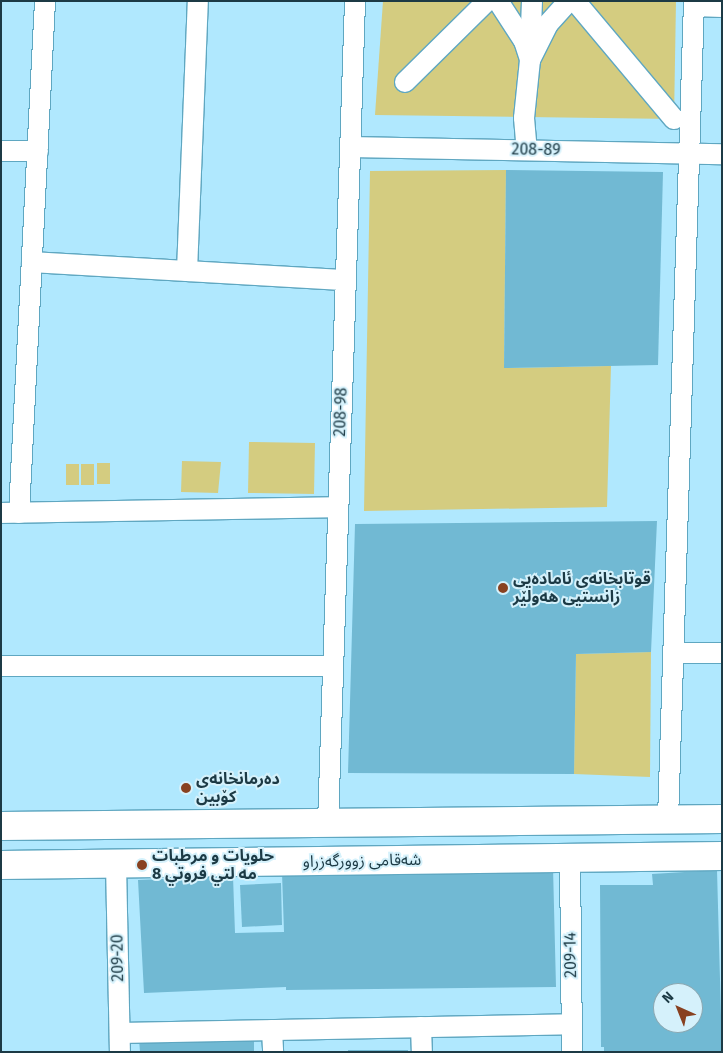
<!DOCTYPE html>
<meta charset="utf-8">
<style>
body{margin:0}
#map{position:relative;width:723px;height:1053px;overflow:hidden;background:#b0e8fe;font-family:"Fira Sans","Noto Sans Arabic",sans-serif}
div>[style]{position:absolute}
.green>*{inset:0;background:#d4cc80}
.building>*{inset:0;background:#71b9d3}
.roads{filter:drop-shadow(1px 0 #5fa7c1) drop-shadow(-1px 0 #5fa7c1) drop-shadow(0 1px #5fa7c1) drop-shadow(0 -1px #5fa7c1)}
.street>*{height:20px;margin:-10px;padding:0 10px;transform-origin:10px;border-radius:10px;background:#fff}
.primary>*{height:28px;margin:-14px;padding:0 14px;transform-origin:14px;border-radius:14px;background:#fff}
.dots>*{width:14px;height:14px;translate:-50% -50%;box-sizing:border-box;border:2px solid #d5f1fb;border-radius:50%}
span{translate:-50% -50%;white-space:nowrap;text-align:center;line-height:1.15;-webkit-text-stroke:4px #d5f1fb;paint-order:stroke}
.street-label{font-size:16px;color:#1c3a45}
.poi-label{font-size:16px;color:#1c3a45;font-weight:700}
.left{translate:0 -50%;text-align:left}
.frame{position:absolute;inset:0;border:2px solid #1c3a45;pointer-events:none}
.north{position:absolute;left:653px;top:983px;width:50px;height:50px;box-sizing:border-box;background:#d5f1fb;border:1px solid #8ba8b2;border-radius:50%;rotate:316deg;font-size:14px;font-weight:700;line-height:20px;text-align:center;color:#1c3a45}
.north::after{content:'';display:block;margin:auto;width:18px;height:22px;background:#884120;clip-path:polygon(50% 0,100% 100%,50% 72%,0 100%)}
</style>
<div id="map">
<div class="green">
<div style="clip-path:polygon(383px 1px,676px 1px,674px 119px,375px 115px)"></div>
<div style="clip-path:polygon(506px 170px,504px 368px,611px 366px,607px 507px,364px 511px,370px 171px)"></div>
<div style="clip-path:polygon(249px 442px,315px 443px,314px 494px,248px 493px)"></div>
<div style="clip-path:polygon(182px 461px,221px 462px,218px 493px,181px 492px)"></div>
<div style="clip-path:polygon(97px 463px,110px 463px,110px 484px,97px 484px)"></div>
<div style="clip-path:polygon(66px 464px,79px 464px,79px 485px,66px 485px)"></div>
<div style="clip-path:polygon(81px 464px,94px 464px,94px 485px,81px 485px)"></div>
<div style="clip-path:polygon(651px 652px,650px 777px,574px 774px,576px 654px)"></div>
</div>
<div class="building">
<div style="clip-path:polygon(506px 170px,663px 172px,658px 365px,504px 368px)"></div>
<div style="clip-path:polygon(657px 521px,651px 652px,576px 654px,574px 774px,348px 773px,355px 524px)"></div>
<div style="clip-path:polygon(553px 867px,556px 987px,286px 990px,286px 987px,144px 993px,138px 880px,233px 876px,235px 933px,284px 932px,282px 873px)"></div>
<div style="clip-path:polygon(evenodd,717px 870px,722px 1052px,604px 1052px,604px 1047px,601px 1047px,600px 885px,653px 885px,652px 874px,717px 870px,663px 993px,693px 993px,693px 1023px,663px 1023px,663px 993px)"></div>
<div style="clip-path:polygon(281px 883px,282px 925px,242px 927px,240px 885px)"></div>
<div style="clip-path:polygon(139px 1039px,254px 1039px,254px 1052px,140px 1052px)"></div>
<div style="clip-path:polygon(348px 1050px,408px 1050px,408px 1052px,348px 1052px)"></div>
</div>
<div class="roads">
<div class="street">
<div style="left:498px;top:1px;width:48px;rotate:57deg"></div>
<div style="left:524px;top:41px;width:20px;rotate:72deg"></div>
<div style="left:530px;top:60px;width:58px;rotate:95.9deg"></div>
<div style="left:524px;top:118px;width:32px;rotate:85deg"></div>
<div style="left:575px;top:1px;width:154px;rotate:50deg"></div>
<div style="left:694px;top:6px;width:28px;rotate:2deg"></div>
<div style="left:530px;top:53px;width:52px;rotate:-87.8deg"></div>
<div style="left:530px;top:60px;width:40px;rotate:-63.4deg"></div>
<div style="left:548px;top:24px;width:31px;rotate:-48deg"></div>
<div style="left:405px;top:82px;width:115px;rotate:-44.6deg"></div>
<div style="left:350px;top:147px;width:372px;rotate:1.1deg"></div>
<div style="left:1px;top:151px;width:37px"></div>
<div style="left:32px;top:262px;width:314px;rotate:3.3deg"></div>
<div style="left:187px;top:271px;width:270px;rotate:-87.7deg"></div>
<div style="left:1px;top:513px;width:337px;rotate:-1deg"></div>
<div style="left:19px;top:513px;width:513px;rotate:-87.09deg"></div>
<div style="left:673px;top:653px;width:49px"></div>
<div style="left:1px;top:666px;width:331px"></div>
<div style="left:668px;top:820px;width:819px;rotate:-88.18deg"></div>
<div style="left:328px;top:824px;width:823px;rotate:-88.12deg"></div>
<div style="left:570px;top:858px;width:194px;rotate:89.4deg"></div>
<div style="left:116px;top:864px;width:188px;rotate:88.8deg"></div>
<div style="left:421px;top:1027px;width:25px;rotate:88deg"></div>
<div style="left:272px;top:1030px;width:22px;rotate:87deg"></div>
<div style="left:120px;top:1033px;width:452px;rotate:-1.1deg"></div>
</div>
<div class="primary">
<div style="left:1px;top:826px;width:721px;rotate:-0.56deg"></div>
<div style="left:1px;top:865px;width:721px;rotate:-0.72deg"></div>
</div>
</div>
<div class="dots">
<div style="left:503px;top:588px;background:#884120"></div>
<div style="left:186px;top:788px;background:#884120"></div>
<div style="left:142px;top:865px;background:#884120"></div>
</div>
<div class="street-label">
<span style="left:536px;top:150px;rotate:1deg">208-89</span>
<span style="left:341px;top:412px;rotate:-88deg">208-98</span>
<span style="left:362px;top:861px;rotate:-1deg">شەقامی زوورگەزراو</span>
<span style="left:571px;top:955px;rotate:-91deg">209-14</span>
<span style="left:118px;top:958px;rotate:-91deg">209-20</span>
</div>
<div class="poi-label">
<span class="left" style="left:513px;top:588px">قوتابخانەی ئامادەیی<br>زانستیی هەولێر</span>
<span class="left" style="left:196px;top:788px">دەرمانخانەی<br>کۆبین</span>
<span class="left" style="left:152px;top:865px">حلويات و مرطبات<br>مه لتي فروتي 8</span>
</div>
<div class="frame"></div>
<div class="north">N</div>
</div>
